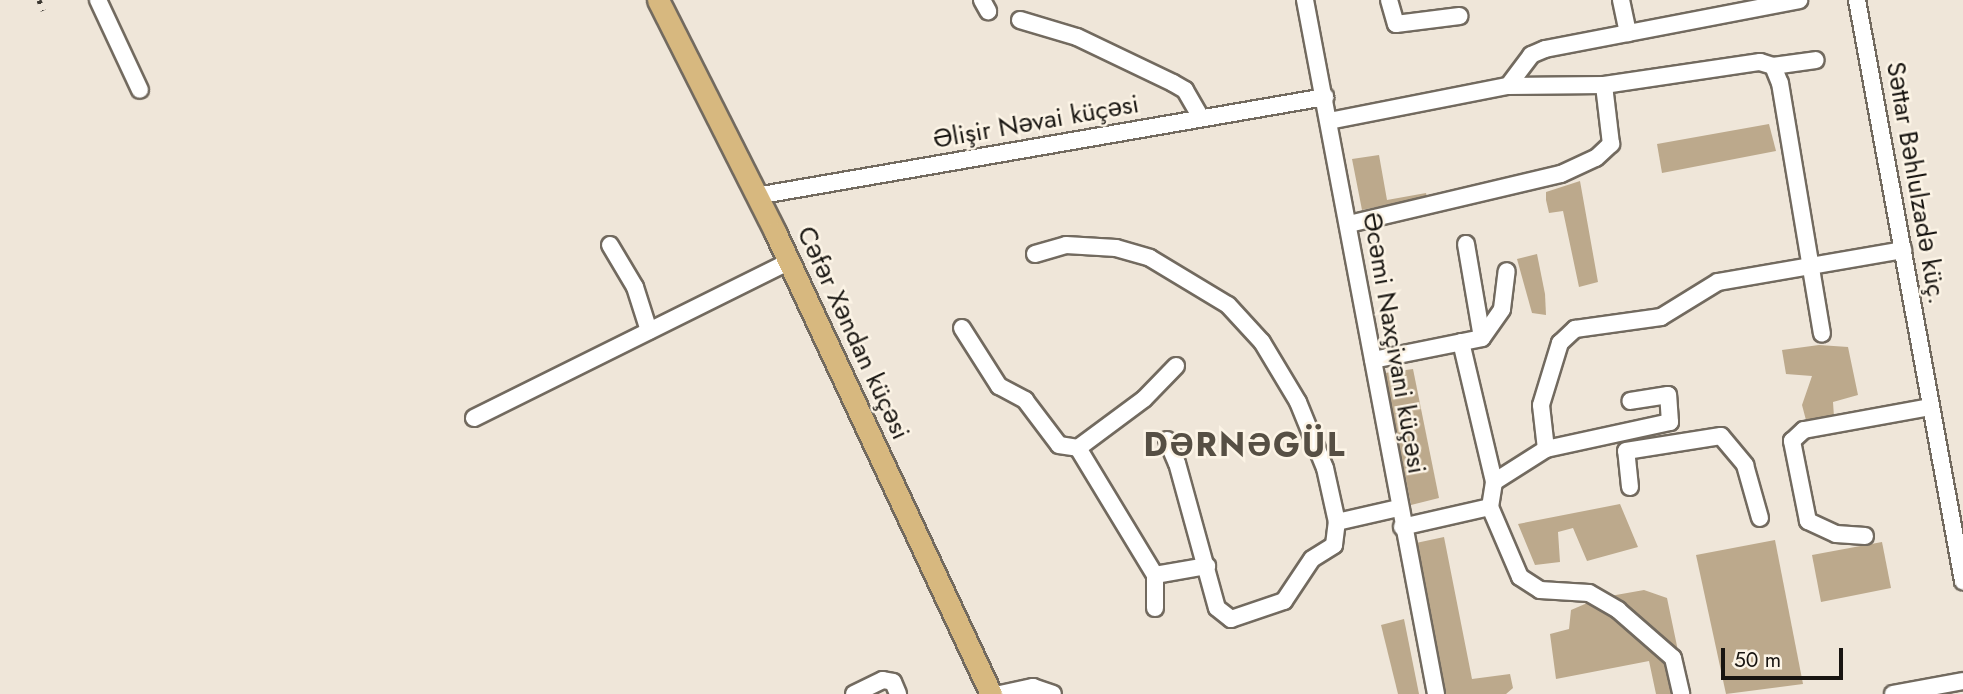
<!DOCTYPE html>
<meta charset="utf-8">
<style>
body{margin:0}
#map{position:relative;width:1963px;height:694px;overflow:hidden;background:#efe6d9;font-family:Jost,sans-serif}
div>[style]{position:absolute}
.forest>*{inset:0;background:#bca98c}
.roads{filter:drop-shadow(2px 0 #726a5f) drop-shadow(-2px 0 #726a5f) drop-shadow(0 2px #726a5f) drop-shadow(0 -2px #726a5f)}
.minor>*{height:16px;margin:-8px;padding:0 8px;transform-origin:8px;border-radius:8px;background:#fff}
.major>*{height:21px;margin:-10.5px;padding:0 10.5px;transform-origin:10.5px;border-radius:10.5px;background:#d7b87f}
.rail>*{height:5px;margin-top:-2.5px;transform-origin:0;background:repeating-linear-gradient(90deg,#3d3933 0 3.5px,transparent 0 10.5px)}
span{translate:-50% -50%;white-space:nowrap;text-align:center;line-height:1.15;-webkit-text-stroke:5px #fcf4e6;paint-order:stroke}
.street-label{font-size:26px;color:#181511}
.district-label{font-size:33px;color:#564f44;font-weight:700;letter-spacing:2px}
.scale{position:absolute;left:1721px;top:648px;width:122px;height:32px;box-sizing:border-box;border:4px solid #181511;border-top:0;padding-left:9px;font-size:21px;line-height:24px;white-space:nowrap;color:#181511;-webkit-text-stroke:5px #fcf4e6;paint-order:stroke}
</style>
<div id="map">
<div class="forest">
<div style="clip-path:polygon(1769px 124px,1776px 151px,1662px 173px,1657px 144px)"></div>
<div style="clip-path:polygon(1379px 155px,1387px 200px,1426px 193px,1427px 197px,1362px 210px,1352px 159px)"></div>
<div style="clip-path:polygon(1580px 181px,1598px 282px,1579px 287px,1563px 211px,1549px 213px,1546px 200px,1546px 192px)"></div>
<div style="clip-path:polygon(1537px 254px,1545px 294px,1546px 315px,1532px 313px,1517px 259px)"></div>
<div style="clip-path:polygon(1819px 345px,1848px 347px,1858px 395px,1833px 402px,1834px 417px,1807px 424px,1802px 405px,1812px 376px,1786px 374px,1782px 350px)"></div>
<div style="clip-path:polygon(1413px 369px,1439px 498px,1411px 505px,1385px 373px)"></div>
<div style="clip-path:polygon(1620px 504px,1638px 547px,1587px 561px,1573px 528px,1558px 532px,1560px 562px,1535px 565px,1518px 524px)"></div>
<div style="clip-path:polygon(1444px 537px,1472px 679px,1510px 674px,1513px 688px,1506px 694px,1445px 694px,1416px 543px)"></div>
<div style="clip-path:polygon(1775px 540px,1803px 684px,1726px 694px,1696px 555px)"></div>
<div style="clip-path:polygon(1882px 542px,1891px 588px,1821px 602px,1812px 555px)"></div>
<div style="clip-path:polygon(1644px 590px,1667px 598px,1687px 694px,1656px 694px,1649px 661px,1556px 679px,1550px 634px,1569px 629px,1571px 610px,1599px 598px)"></div>
<div style="clip-path:polygon(1404px 619px,1419px 694px,1398px 694px,1381px 625px)"></div>
</div>
<div class="roads">
<div class="minor">
<div style="left:98px;top:0;width:99px;rotate:65deg"></div>
<div style="left:982px;top:0;width:13px;rotate:61deg"></div>
<div style="left:1305px;top:0;width:706px;rotate:79.31deg"></div>
<div style="left:1389px;top:0;width:25px;rotate:74deg"></div>
<div style="left:1396px;top:24px;width:64px;rotate:-7.2deg"></div>
<div style="left:1621px;top:0;width:34px;rotate:78deg"></div>
<div style="left:1857px;top:0;width:591px;rotate:79.66deg"></div>
<div style="left:1020px;top:20px;width:59px;rotate:16.6deg"></div>
<div style="left:1077px;top:37px;width:106px;rotate:25.6deg"></div>
<div style="left:1173px;top:83px;width:14px;rotate:30deg"></div>
<div style="left:1185px;top:90px;width:32px;rotate:60deg"></div>
<div style="left:1773px;top:66px;width:18px;rotate:68deg"></div>
<div style="left:1780px;top:83px;width:254px;rotate:80.5deg"></div>
<div style="left:1508px;top:86px;width:39px;rotate:-53deg"></div>
<div style="left:1531px;top:55px;width:15px;rotate:-23deg"></div>
<div style="left:1545px;top:49px;width:259px;rotate:-10.9deg"></div>
<div style="left:1329px;top:121px;width:182px;rotate:-11.1deg"></div>
<div style="left:1508px;top:86px;width:96px;rotate:-0.6deg"></div>
<div style="left:1604px;top:85px;width:158px;rotate:-8.4deg"></div>
<div style="left:1760px;top:62px;width:14px;rotate:17deg"></div>
<div style="left:1773px;top:66px;width:43px;rotate:-7.9deg"></div>
<div style="left:756px;top:196px;width:578px;rotate:-9.87deg"></div>
<div style="left:1349px;top:224px;width:218px;rotate:-13.3deg"></div>
<div style="left:1561px;top:174px;width:38px;rotate:-25deg"></div>
<div style="left:1596px;top:158px;width:21px;rotate:-43deg"></div>
<div style="left:1611px;top:144px;width:59px;rotate:-96.8deg"></div>
<div style="left:1466px;top:244px;width:95px;rotate:80.3deg"></div>
<div style="left:610px;top:245px;width:49px;rotate:59.2deg"></div>
<div style="left:635px;top:287px;width:46px;rotate:72.3deg"></div>
<div style="left:1035px;top:254px;width:32px;rotate:-16deg"></div>
<div style="left:1066px;top:245px;width:50px;rotate:3.4deg"></div>
<div style="left:1116px;top:248px;width:35px;rotate:16deg"></div>
<div style="left:1150px;top:258px;width:91px;rotate:31.1deg"></div>
<div style="left:1228px;top:305px;width:50px;rotate:47.4deg"></div>
<div style="left:1262px;top:342px;width:70px;rotate:59deg"></div>
<div style="left:1298px;top:402px;width:71px;rotate:67.8deg"></div>
<div style="left:1325px;top:468px;width:55px;rotate:77.5deg"></div>
<div style="left:962px;top:328px;width:69px;rotate:57.5deg"></div>
<div style="left:999px;top:386px;width:30px;rotate:28deg"></div>
<div style="left:1025px;top:400px;width:56px;rotate:52.9deg"></div>
<div style="left:1059px;top:445px;width:19px;rotate:9deg"></div>
<div style="left:1078px;top:448px;width:149px;rotate:58.8deg"></div>
<div style="left:1155px;top:575px;width:33px;rotate:90deg"></div>
<div style="left:1461px;top:342px;width:144px;rotate:76.7deg"></div>
<div style="left:1494px;top:482px;width:25px;rotate:99deg"></div>
<div style="left:1490px;top:507px;width:76px;rotate:66.8deg"></div>
<div style="left:1520px;top:577px;width:24px;rotate:33deg"></div>
<div style="left:1540px;top:590px;width:49px;rotate:3.5deg"></div>
<div style="left:1589px;top:593px;width:34px;rotate:30deg"></div>
<div style="left:1618px;top:610px;width:73px;rotate:41.1deg"></div>
<div style="left:1673px;top:658px;width:37px;rotate:77deg"></div>
<div style="left:1373px;top:360px;width:111px;rotate:-11.4deg"></div>
<div style="left:1482px;top:338px;width:35px;rotate:-55deg"></div>
<div style="left:1502px;top:309px;width:38px;rotate:-83deg"></div>
<div style="left:474px;top:418px;width:351px;rotate:-26.4deg"></div>
<div style="left:1167px;top:440px;width:25px;rotate:67deg"></div>
<div style="left:1177px;top:463px;width:150px;rotate:74.6deg"></div>
<div style="left:1217px;top:608px;width:18px;rotate:38deg"></div>
<div style="left:1231px;top:619px;width:56px;rotate:-18.8deg"></div>
<div style="left:1284px;top:601px;width:50px;rotate:-56.3deg"></div>
<div style="left:1312px;top:559px;width:26px;rotate:-32deg"></div>
<div style="left:1334px;top:545px;width:23px;rotate:-83deg"></div>
<div style="left:1337px;top:522px;width:63px;rotate:-12.9deg"></div>
<div style="left:1078px;top:448px;width:82px;rotate:-36.6deg"></div>
<div style="left:1144px;top:399px;width:46px;rotate:-45.9deg"></div>
<div style="left:1546px;top:449px;width:44px;rotate:-96.5deg"></div>
<div style="left:1541px;top:405px;width:65px;rotate:-73deg"></div>
<div style="left:1560px;top:343px;width:21px;rotate:-43deg"></div>
<div style="left:1575px;top:329px;width:87px;rotate:-7.9deg"></div>
<div style="left:1661px;top:317px;width:67px;rotate:-31.6deg"></div>
<div style="left:1718px;top:282px;width:188px;rotate:-9.8deg"></div>
<div style="left:1494px;top:482px;width:62px;rotate:-32.4deg"></div>
<div style="left:1546px;top:449px;width:127px;rotate:-12.3deg"></div>
<div style="left:1670px;top:422px;width:27px;rotate:-94deg"></div>
<div style="left:1668px;top:395px;width:38px;rotate:171deg"></div>
<div style="left:1630px;top:487px;width:36px;rotate:-96deg"></div>
<div style="left:1626px;top:451px;width:96px;rotate:-9deg"></div>
<div style="left:1721px;top:436px;width:38px;rotate:50deg"></div>
<div style="left:1745px;top:465px;width:55px;rotate:74.2deg"></div>
<div style="left:1402px;top:527px;width:90px;rotate:-12.8deg"></div>
<div style="left:1865px;top:536px;width:29px;rotate:-176deg"></div>
<div style="left:1836px;top:534px;width:31px;rotate:-155deg"></div>
<div style="left:1808px;top:521px;width:82px;rotate:-101.3deg"></div>
<div style="left:1792px;top:441px;width:16px;rotate:-43deg"></div>
<div style="left:1804px;top:430px;width:129px;rotate:-10.3deg"></div>
<div style="left:1155px;top:575px;width:53px;rotate:-9.8deg"></div>
<div style="left:854px;top:694px;width:32px;rotate:-26deg"></div>
<div style="left:883px;top:680px;width:10px;rotate:11deg"></div>
<div style="left:893px;top:682px;width:13px;rotate:67deg"></div>
<div style="left:1000px;top:694px;width:34px;rotate:-12deg"></div>
<div style="left:1033px;top:687px;width:21px;rotate:19deg"></div>
<div style="left:1893px;top:694px;width:71px;rotate:-10.5deg"></div>
</div>
<div class="major">
<div style="left:658px;top:0;width:260px;rotate:63.2deg"></div>
<div style="left:775px;top:232px;width:510px;rotate:64.94deg"></div>
</div>
</div>
<div class="rail">
<div style="left:39px;top:0;width:11px;rotate:68deg"></div>
</div>
<div class="street-label">
<span style="left:1036px;top:122px;rotate:-10deg">Əlişir Nəvai küçəsi</span>
<span style="left:1916px;top:183px;rotate:80deg">Səttar Bəhlulzadə küç.</span>
<span style="left:853px;top:333px;rotate:65deg">Cəfər Xəndan küçəsi</span>
<span style="left:1394px;top:343px;rotate:80deg">Əcəmi Naxçivani küçəsi</span>
</div>
<div class="district-label">
<span style="left:1245px;top:445px">DƏRNƏGÜL</span>
</div>
<div class="scale">50 m</div>
</div>
